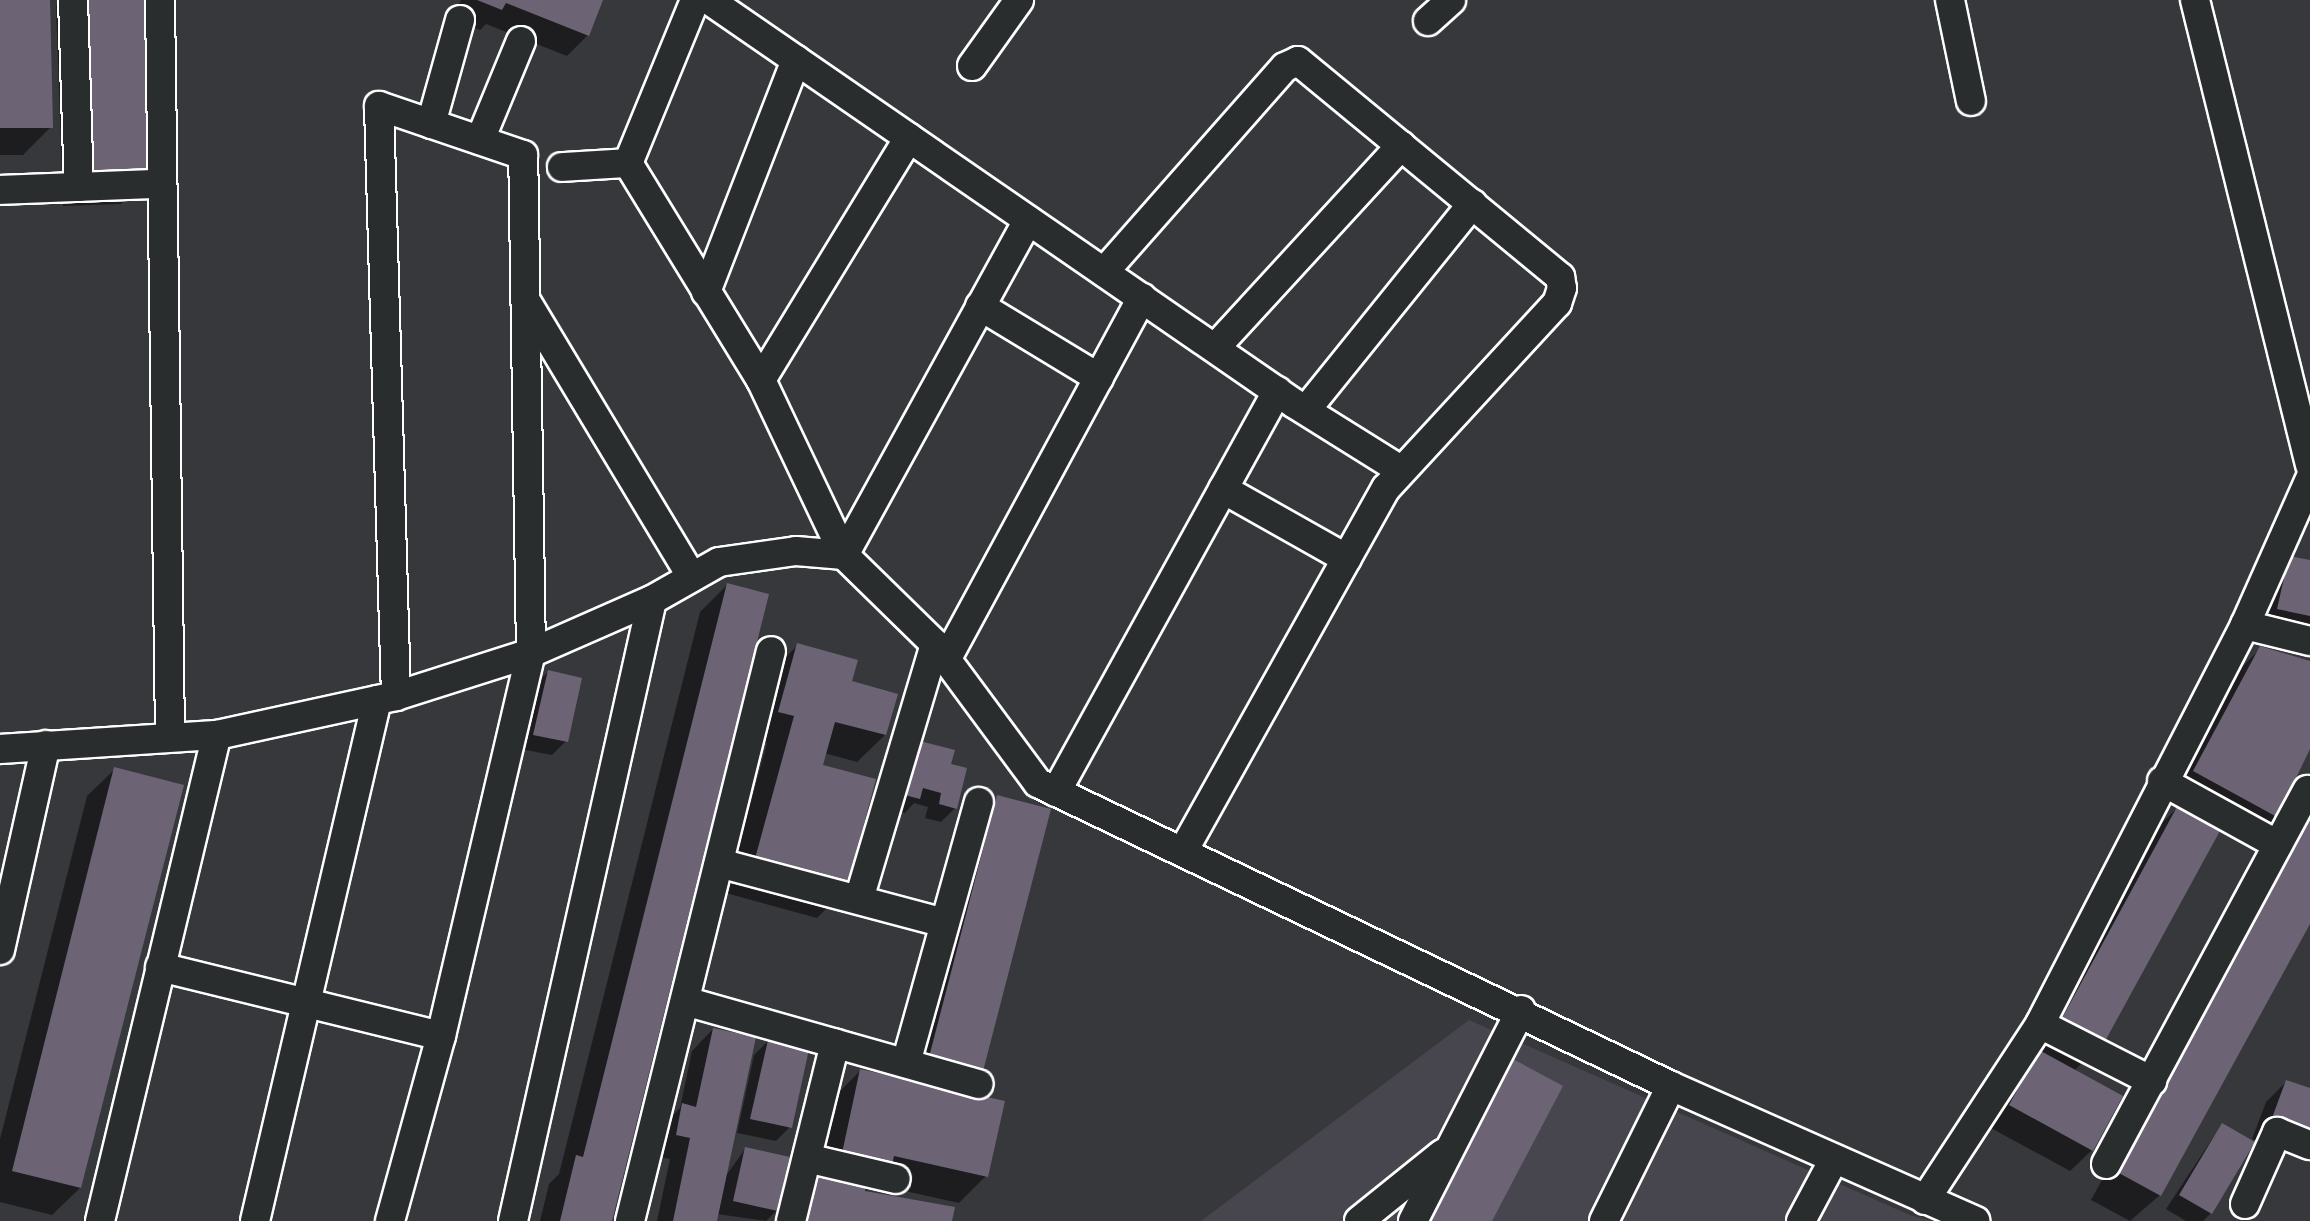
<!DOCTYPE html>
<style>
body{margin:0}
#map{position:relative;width:2310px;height:1221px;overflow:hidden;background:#37383c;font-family:Sriracha,sans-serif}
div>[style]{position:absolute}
.built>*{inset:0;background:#47454d}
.shadow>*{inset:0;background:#0007}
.building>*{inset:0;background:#6c6475}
.roads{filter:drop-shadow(2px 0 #fff) drop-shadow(-2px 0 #fff) drop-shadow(0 2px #fff) drop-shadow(0 -2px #fff)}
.minor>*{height:28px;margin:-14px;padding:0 14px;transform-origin:14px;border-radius:14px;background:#2a2d2e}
span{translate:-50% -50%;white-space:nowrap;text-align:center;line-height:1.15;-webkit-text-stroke:5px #2a2d2e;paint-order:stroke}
</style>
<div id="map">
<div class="built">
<div style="clip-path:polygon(1469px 1020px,1910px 1215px,1931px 1221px,1201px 1221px)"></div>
</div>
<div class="shadow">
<div style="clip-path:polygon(0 0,49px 0,51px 127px,23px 155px,0 155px)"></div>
<div style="clip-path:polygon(61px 0,142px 0,149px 177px,121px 204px,63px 206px,56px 6px)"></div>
<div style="clip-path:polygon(461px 0,602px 0,588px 35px,567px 56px,486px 24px,480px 30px,453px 20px)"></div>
<div style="clip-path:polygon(2290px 557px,2310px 562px,2310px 650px,2250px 636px)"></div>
<div style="clip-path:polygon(728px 584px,610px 1221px,540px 1221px,549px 1184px,559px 1174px,700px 612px)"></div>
<div style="clip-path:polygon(798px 645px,850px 682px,885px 735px,857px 762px,824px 753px,821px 766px,845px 890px,817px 918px,726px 893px,767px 743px,752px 739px,770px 672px)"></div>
<div style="clip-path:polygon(2261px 648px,2310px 663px,2310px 745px,2276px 817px,2249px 844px,2220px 828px,2103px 1042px,2074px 1071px,2092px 1150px,2070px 1171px,1989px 1127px,2018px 1073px,2040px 1051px,2035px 1047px,2151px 834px,2179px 806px,2166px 799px,2233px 676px)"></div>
<div style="clip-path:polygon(549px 671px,566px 741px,552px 755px,520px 749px,534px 686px)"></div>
<div style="clip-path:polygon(950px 765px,955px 808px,941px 822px,925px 818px,928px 807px,914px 803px,905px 813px,884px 807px)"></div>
<div style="clip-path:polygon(115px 769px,80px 1188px,52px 1215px,0 1202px,0 1139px,87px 796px)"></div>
<div style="clip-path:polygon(997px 797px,981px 1074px,986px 1176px,959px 1203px,873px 1184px,865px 1192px,951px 1221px,785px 1221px,833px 1098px,861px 1070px,903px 1080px,970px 824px)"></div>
<div style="clip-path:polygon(2310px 798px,2310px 920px,2160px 1195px,2130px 1221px,2091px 1200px)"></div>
<div style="clip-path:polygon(713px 1029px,725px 1177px,745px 1149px,777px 1210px,766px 1221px,717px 1214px,716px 1221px,657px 1221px,670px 1159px,656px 1156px,662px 1126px,680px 1108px,692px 1051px)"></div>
<div style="clip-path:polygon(768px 1041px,790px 1127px,776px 1141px,737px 1133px,754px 1055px)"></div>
<div style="clip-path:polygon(2287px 1081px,2310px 1090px,2310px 1161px,2252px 1139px,2266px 1102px)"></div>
<div style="clip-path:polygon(2222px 1124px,2253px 1142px,2211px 1213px,2203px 1221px,2186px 1221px,2166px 1209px)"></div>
</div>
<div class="building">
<div style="clip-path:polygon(0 0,50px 0,53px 128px,0 128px)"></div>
<div style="clip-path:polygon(83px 0,144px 0,150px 177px,90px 179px)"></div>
<div style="clip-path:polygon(477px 0,603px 0,589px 36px,506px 3px,502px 10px)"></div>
<div style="clip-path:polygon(2289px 556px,2310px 560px,2310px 616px,2277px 609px)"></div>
<div style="clip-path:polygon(727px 583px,769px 594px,612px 1221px,560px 1221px,576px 1155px,583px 1157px)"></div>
<div style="clip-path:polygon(797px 643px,858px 660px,852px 681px,898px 694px,886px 735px,835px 722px,823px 765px,876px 779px,846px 891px,753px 866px,794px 716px,778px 712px)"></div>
<div style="clip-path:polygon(2260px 646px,2310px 661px,2310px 749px,2277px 817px,2193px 771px)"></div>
<div style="clip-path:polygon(548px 670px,582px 678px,568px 742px,533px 735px)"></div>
<div style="clip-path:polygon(912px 739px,955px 750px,951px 764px,967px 768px,957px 809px,939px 804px,941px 793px,923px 788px,920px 799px,897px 793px)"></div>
<div style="clip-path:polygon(114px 767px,184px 785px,81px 1188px,12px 1171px)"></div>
<div style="clip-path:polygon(997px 795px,1051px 809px,982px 1075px,928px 1061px)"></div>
<div style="clip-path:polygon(2178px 805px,2221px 829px,2104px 1043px,2061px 1020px)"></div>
<div style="clip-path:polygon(2310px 818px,2310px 924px,2161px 1196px,2117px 1172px)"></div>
<div style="clip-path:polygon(713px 1028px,756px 1037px,717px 1221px,673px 1221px,690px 1138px,676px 1135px,682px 1103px,696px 1107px)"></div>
<div style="clip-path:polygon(768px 1040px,809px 1049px,792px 1128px,750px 1119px)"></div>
<div style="clip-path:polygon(2039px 1050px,2123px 1096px,2093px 1151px,2009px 1105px)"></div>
<div style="clip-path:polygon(1511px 1058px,1563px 1086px,1492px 1221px,1425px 1221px)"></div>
<div style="clip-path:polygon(860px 1069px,1005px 1101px,988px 1177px,894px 1156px,891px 1169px,841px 1158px)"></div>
<div style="clip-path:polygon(2286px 1080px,2310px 1088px,2310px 1132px,2272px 1118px)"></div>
<div style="clip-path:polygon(2222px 1123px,2255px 1142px,2212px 1214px,2179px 1195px)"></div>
<div style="clip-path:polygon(745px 1147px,790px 1157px,778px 1211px,733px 1201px)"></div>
<div style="clip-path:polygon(816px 1172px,867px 1183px,865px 1191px,955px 1207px,952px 1221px,805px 1221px)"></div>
</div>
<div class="roads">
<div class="minor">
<div style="left:73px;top:0;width:187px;rotate:88.2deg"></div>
<div style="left:160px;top:0;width:735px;rotate:89.22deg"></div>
<div style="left:695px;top:0;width:176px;rotate:112.3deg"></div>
<div style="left:628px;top:163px;width:255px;rotate:58.5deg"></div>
<div style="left:761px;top:380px;width:194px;rotate:64.6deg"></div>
<div style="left:709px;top:0;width:712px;rotate:34.58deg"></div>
<div style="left:1295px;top:404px;width:123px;rotate:32deg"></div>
<div style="left:1950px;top:0;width:103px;rotate:78.3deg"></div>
<div style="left:2195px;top:0;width:479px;rotate:76.1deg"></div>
<div style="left:1428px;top:21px;width:31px;rotate:-42deg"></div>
<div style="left:972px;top:66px;width:81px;rotate:-54.5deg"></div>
<div style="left:431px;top:124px;width:108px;rotate:-74.4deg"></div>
<div style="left:480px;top:140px;width:107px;rotate:-67.5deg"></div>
<div style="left:562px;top:167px;width:66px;rotate:-3.5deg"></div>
<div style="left:0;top:190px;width:159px;rotate:-2.2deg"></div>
<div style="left:1104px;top:272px;width:273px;rotate:-48.6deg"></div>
<div style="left:1285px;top:67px;width:14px;rotate:-25deg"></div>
<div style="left:1298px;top:61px;width:340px;rotate:39.5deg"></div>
<div style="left:1560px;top:277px;width:11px;rotate:80deg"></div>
<div style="left:1562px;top:288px;width:16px;rotate:108deg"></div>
<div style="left:1557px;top:303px;width:252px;rotate:132.7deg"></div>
<div style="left:1386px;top:488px;width:416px;rotate:119.2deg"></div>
<div style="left:706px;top:292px;width:249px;rotate:-68.8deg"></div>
<div style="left:526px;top:301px;width:322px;rotate:59deg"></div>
<div style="left:980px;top:306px;width:139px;rotate:31.2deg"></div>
<div style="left:1215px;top:348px;width:275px;rotate:-47.4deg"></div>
<div style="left:761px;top:380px;width:284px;rotate:-58.6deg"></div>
<div style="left:1306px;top:410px;width:265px;rotate:-51.1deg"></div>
<div style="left:1223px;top:489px;width:142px;rotate:29.4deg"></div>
<div style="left:844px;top:555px;width:382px;rotate:-61.2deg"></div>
<div style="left:2245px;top:625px;width:67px;rotate:13.8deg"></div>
<div style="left:946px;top:660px;width:412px;rotate:-61.6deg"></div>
<div style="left:0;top:749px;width:217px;rotate:-3.7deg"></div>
<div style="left:217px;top:735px;width:183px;rotate:-12.3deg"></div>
<div style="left:396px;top:696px;width:142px;rotate:-17.7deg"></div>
<div style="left:531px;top:653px;width:132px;rotate:-23.7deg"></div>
<div style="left:652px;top:600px;width:77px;rotate:-29.6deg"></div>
<div style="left:719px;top:562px;width:78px;rotate:-8.1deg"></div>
<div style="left:796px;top:551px;width:48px;rotate:4.8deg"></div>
<div style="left:844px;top:555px;width:127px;rotate:44.4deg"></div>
<div style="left:935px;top:644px;width:173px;rotate:53.5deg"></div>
<div style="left:1038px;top:783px;width:702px;rotate:25.58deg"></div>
<div style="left:1671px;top:1086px;width:333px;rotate:23.9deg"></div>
<div style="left:2162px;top:781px;width:132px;rotate:28.9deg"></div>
<div style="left:1056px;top:792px;width:458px;rotate:-61.1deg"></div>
<div style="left:719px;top:863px;width:233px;rotate:14.9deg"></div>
<div style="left:859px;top:899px;width:266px;rotate:-73.4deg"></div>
<div style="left:0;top:950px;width:210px;rotate:-77.4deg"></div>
<div style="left:160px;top:967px;width:289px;rotate:13.8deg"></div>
<div style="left:441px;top:1036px;width:393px;rotate:-76.8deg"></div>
<div style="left:531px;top:653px;width:498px;rotate:-90.9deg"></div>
<div style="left:523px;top:155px;width:152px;rotate:-161.2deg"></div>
<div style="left:379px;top:106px;width:590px;rotate:88.35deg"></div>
<div style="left:685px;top:1001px;width:305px;rotate:15.8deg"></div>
<div style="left:2040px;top:1024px;width:126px;rotate:27deg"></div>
<div style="left:906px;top:1063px;width:271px;rotate:-74.4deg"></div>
<div style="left:807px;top:1158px;width:91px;rotate:13.3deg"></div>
<div style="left:2106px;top:1164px;width:425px;rotate:-61.7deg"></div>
<div style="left:1925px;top:1200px;width:210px;rotate:-56.8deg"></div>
<div style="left:2040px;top:1024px;width:449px;rotate:-62.8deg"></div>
<div style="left:2245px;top:625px;width:160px;rotate:-66deg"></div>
<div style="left:2245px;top:1204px;width:79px;rotate:-66deg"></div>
<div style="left:2277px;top:1132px;width:35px;rotate:22deg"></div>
<div style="left:100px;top:1221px;width:500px;rotate:-76.5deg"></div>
<div style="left:255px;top:1221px;width:535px;rotate:-76.82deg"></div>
<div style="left:390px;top:1221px;width:192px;rotate:-74.6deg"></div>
<div style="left:513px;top:1221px;width:636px;rotate:-77.38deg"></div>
<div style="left:630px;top:1221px;width:587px;rotate:-76.11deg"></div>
<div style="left:791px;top:1221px;width:183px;rotate:-76.1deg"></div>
<div style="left:1359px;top:1221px;width:107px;rotate:-38.9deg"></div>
<div style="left:1413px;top:1221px;width:237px;rotate:-62.9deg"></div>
<div style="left:1604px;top:1221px;width:151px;rotate:-63.6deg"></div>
<div style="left:1801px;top:1221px;width:68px;rotate:-61.9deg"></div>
</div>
</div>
</div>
